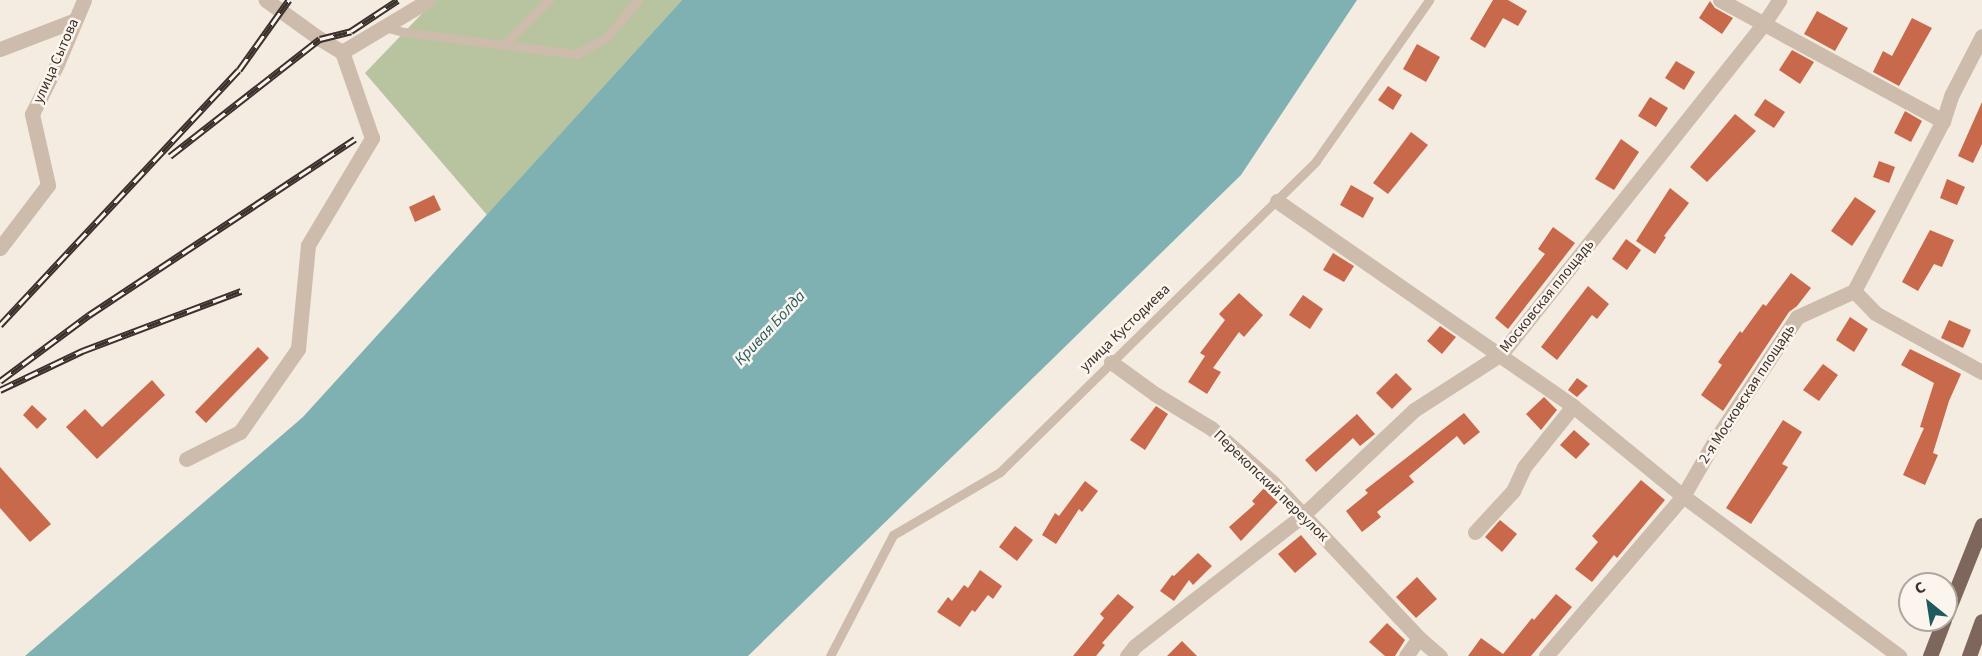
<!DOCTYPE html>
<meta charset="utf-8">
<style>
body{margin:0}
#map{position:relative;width:1982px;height:656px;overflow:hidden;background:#f4ebe1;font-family:"Source Sans 3",sans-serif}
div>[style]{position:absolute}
.green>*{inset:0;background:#b8c4a0}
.water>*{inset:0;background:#7fb0b2}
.building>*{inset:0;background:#c8694b}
.lane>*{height:9px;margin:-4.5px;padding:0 4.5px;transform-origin:4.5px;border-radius:4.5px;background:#cdbbac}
.street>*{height:15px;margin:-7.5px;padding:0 7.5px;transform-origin:7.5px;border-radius:7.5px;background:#cdbbac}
.primary>*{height:15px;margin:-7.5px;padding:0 7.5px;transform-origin:7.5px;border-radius:7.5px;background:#7d675c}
.rail>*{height:7px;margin-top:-3.5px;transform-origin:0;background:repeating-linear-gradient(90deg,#fbf5ee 0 14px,#3b302b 0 28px);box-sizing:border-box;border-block:2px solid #3b302b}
span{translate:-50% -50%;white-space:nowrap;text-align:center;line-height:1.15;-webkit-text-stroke:5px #fbf5ee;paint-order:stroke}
.street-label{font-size:15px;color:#3b302b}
.water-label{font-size:16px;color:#1f5a5e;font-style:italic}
.north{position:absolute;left:1898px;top:572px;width:60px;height:60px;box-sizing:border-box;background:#fbf5ee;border:2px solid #aea6a0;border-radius:50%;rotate:330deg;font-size:16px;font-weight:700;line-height:24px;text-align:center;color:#3b302b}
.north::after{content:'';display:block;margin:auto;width:21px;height:27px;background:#1f5a5e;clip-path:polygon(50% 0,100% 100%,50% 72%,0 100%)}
</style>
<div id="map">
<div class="green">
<div style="clip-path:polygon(435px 0,682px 0,487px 215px,365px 73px)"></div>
</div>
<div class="water">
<div style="clip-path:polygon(682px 0,1357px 0,1241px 175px,748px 656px,25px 656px,303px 417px)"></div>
</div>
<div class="building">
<div style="clip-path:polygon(1493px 0,1508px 0,1527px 11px,1518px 26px,1503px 18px,1485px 48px,1470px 39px)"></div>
<div style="clip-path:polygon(1710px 1px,1715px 8px,1733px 18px,1722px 34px,1699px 18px)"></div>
<div style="clip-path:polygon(1817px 11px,1848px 28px,1835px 51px,1804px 34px)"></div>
<div style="clip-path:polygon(1912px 18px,1932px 28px,1899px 86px,1873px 72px,1883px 51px,1892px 56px)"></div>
<div style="clip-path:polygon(1417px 44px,1440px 57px,1426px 82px,1403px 69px)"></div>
<div style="clip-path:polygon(1792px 50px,1814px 62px,1800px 84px,1779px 70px)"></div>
<div style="clip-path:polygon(1676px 61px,1695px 72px,1684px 90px,1665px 78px)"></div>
<div style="clip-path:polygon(1388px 86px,1402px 95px,1393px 110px,1378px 100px)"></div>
<div style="clip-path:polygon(1650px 97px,1668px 108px,1656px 127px,1638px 116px)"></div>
<div style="clip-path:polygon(1765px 99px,1785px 112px,1774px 128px,1754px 115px)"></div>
<div style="clip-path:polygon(1982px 102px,1982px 144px,1973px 163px,1958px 156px)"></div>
<div style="clip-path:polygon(1905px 111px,1922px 121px,1911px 142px,1894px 133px)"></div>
<div style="clip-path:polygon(1735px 114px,1756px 131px,1707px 182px,1690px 167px)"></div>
<div style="clip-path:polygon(1411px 132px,1428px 145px,1388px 194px,1373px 183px)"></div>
<div style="clip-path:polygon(1621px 139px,1639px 152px,1614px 190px,1595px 179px)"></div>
<div style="clip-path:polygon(1879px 161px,1895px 167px,1889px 183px,1873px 177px)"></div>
<div style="clip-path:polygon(1947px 179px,1965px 187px,1957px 205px,1940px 198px)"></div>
<div style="clip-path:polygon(1351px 185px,1374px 198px,1363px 218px,1340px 205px)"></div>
<div style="clip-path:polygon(1670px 188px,1689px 203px,1664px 236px,1666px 237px,1655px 254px,1636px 241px)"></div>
<div style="clip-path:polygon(434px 195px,441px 210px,415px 222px,409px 207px)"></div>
<div style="clip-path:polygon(1855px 197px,1876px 211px,1852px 246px,1831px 231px)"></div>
<div style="clip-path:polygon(1553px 227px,1575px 243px,1508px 329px,1495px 318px,1545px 254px,1538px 249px)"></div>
<div style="clip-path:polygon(1930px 230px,1954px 240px,1942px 267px,1934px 264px,1918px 291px,1902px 282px)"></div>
<div style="clip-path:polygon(1626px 239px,1641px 250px,1627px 270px,1612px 259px)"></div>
<div style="clip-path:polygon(1333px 253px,1354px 266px,1344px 282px,1323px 270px)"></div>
<div style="clip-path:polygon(1791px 273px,1811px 288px,1797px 306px,1789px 312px,1723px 411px,1701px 395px,1722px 365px,1718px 362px,1740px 331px,1742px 333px,1763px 304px,1766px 306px)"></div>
<div style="clip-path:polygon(1588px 286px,1609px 304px,1597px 319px,1592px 315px,1557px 360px,1541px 347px)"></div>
<div style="clip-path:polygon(1239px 293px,1263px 315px,1244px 337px,1239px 332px,1213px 368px,1221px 372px,1207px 394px,1188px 382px,1205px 356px,1200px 353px,1225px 320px,1219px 314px)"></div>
<div style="clip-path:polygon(1303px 295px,1323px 309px,1310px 329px,1289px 315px)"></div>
<div style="clip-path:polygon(1850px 317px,1868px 329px,1854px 352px,1836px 340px)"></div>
<div style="clip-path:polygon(1949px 320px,1971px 330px,1963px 348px,1941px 338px)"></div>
<div style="clip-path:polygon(1440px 326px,1456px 337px,1442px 354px,1427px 341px)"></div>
<div style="clip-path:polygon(258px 347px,269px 358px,206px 423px,195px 412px)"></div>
<div style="clip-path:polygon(1910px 349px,1961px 374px,1949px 401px,1933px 453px,1938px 455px,1925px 485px,1903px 475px,1924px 428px,1920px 427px,1934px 383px,1901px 365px)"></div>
<div style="clip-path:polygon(1823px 364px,1838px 375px,1819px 401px,1803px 390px)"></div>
<div style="clip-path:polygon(1396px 373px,1412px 389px,1392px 409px,1376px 393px)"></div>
<div style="clip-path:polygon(1577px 378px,1588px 386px,1577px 397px,1568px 390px)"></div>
<div style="clip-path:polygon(152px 380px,165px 395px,97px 459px,66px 427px,85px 409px,102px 427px)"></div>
<div style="clip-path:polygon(1544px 397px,1557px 410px,1541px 430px,1526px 414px)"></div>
<div style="clip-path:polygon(32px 405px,47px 419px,37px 429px,23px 415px)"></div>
<div style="clip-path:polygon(1156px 406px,1168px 414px,1145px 450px,1130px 440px)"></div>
<div style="clip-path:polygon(1464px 413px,1480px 432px,1464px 445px,1457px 436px,1409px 476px,1414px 482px,1377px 512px,1381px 517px,1362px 532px,1346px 511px,1368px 493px,1365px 490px)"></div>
<div style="clip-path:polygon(1357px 414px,1375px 434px,1360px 446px,1353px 438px,1316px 472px,1305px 460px)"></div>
<div style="clip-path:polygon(1783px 420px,1802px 432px,1782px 464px,1788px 467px,1751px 524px,1726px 508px)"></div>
<div style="clip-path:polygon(1574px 430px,1590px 444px,1576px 459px,1560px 445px)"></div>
<div style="clip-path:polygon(0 467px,51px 524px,30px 542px,0 508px)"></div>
<div style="clip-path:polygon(1641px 480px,1665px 500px,1617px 558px,1614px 555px,1592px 582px,1575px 569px,1598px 542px,1592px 536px)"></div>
<div style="clip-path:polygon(1085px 481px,1098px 491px,1082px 512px,1079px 509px,1056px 544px,1042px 535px,1055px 513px,1059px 516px)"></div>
<div style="clip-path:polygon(1264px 488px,1278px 502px,1241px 541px,1229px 527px,1255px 504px,1252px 501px)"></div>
<div style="clip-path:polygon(1500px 520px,1517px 534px,1502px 552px,1485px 537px)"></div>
<div style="clip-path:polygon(1015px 526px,1033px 540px,1017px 561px,999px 547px)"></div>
<div style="clip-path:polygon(1301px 535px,1317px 554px,1295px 573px,1278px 554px)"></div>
<div style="clip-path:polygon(1198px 553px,1212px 566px,1193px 585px,1189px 580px,1174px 601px,1160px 591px,1172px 575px,1174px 576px)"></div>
<div style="clip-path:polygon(980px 570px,1002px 586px,993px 599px,988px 595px,975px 612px,972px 610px,960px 627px,937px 612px,948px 597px,952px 601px,964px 585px,968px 588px)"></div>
<div style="clip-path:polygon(1417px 577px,1437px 599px,1416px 618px,1396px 597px)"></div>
<div style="clip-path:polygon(1118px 594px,1134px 607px,1102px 643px,1105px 645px,1096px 656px,1073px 656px,1104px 618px,1100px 614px)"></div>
<div style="clip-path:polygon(1556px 594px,1572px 607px,1531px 656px,1468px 656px,1481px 638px,1503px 654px,1532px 618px,1534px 620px)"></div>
<div style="clip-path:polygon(1387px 623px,1405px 640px,1395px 656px,1385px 656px,1369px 642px)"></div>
<div style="clip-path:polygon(1182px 641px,1197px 656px,1167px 656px)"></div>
</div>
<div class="lane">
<div style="left:384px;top:27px;width:21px;rotate:14deg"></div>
<div style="left:404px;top:32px;width:173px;rotate:7.3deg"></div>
<div style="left:576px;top:54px;width:34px;rotate:-28deg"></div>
<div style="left:606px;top:38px;width:50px;rotate:-49.9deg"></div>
<div style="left:504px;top:45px;width:64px;rotate:-45deg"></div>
<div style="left:830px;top:656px;width:136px;rotate:-62.5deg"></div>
<div style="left:893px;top:535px;width:124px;rotate:-30.5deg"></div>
<div style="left:1000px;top:472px;width:443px;rotate:-44.5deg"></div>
<div style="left:1316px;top:161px;width:197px;rotate:-54.9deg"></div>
</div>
<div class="street">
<div style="left:1720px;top:0;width:254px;rotate:28.5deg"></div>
<div style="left:0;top:49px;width:78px;rotate:-21deg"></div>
<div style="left:342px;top:52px;width:101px;rotate:-30.9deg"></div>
<div style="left:1277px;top:201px;width:360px;rotate:34.7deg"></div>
<div style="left:1573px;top:406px;width:142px;rotate:39.3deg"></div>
<div style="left:1683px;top:496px;width:269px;rotate:36.5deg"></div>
<div style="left:0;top:248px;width:79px;rotate:-52.7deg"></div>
<div style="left:48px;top:185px;width:73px;rotate:-102.7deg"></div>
<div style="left:32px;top:114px;width:56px;rotate:-63.4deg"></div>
<div style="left:57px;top:64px;width:69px;rotate:-67.1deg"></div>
<div style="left:1854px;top:291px;width:30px;rotate:46deg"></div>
<div style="left:1875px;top:313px;width:122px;rotate:28.9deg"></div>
<div style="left:1111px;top:362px;width:54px;rotate:36deg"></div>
<div style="left:1155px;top:394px;width:66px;rotate:31.3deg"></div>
<div style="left:1211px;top:428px;width:81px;rotate:41.5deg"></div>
<div style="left:1272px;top:482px;width:214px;rotate:46.7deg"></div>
<div style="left:1419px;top:638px;width:28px;rotate:41deg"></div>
<div style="left:186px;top:459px;width:60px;rotate:-26.6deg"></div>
<div style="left:240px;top:432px;width:101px;rotate:-55.1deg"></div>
<div style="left:298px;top:349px;width:104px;rotate:-84.5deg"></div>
<div style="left:308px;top:245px;width:125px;rotate:-59.1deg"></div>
<div style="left:372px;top:138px;width:91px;rotate:-109.2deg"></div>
<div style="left:342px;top:52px;width:26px;rotate:-149deg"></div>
<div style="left:320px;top:39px;width:67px;rotate:-144.2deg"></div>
<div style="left:1475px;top:532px;width:56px;rotate:-47.2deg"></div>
<div style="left:1513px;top:491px;width:26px;rotate:-65deg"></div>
<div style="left:1524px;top:467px;width:78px;rotate:-51.2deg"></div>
<div style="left:1127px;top:656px;width:13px;rotate:-51deg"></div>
<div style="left:1135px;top:646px;width:213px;rotate:-37.9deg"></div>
<div style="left:1303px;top:515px;width:153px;rotate:-43.4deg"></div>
<div style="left:1414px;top:410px;width:103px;rotate:-32.8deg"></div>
<div style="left:1501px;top:354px;width:421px;rotate:-51.5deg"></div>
<div style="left:1763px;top:25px;width:30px;rotate:-57deg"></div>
<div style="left:1406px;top:656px;width:22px;rotate:-54deg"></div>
<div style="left:1546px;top:656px;width:211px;rotate:-49.4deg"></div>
<div style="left:1683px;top:496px;width:62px;rotate:-60.1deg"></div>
<div style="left:1714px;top:442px;width:150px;rotate:-56.4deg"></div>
<div style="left:1797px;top:317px;width:63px;rotate:-24.5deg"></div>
<div style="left:1854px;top:291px;width:192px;rotate:-62.4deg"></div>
<div style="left:1943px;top:121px;width:28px;rotate:-72deg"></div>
<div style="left:1952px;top:94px;width:65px;rotate:-62.7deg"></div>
</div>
<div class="primary">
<div style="left:1946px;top:615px;width:97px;rotate:-68.2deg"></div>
<div style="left:1930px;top:656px;width:39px;rotate:-69deg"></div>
<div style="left:1969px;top:656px;width:37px;rotate:-70deg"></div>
</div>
<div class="rail">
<div style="left:170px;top:156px;width:190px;rotate:-38deg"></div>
<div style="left:320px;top:39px;width:32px;rotate:-14deg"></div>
<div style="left:351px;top:31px;width:56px;rotate:-33.4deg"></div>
<div style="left:0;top:325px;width:349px;rotate:-46.9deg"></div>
<div style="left:239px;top:70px;width:86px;rotate:-54.5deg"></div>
<div style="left:0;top:381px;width:111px;rotate:-36.6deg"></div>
<div style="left:89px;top:315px;width:319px;rotate:-33.5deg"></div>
<div style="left:0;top:390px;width:91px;rotate:-25.4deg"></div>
<div style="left:82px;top:351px;width:170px;rotate:-20.7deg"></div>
</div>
<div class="street-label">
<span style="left:56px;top:61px;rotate:-66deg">улица Сытова</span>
<span style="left:1547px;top:296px;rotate:-51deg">Московская площадь</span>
<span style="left:1125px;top:328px;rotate:-44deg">улица Кустодиева</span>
<span style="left:1747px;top:394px;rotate:-57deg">2-я Московская площадь</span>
<span style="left:1271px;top:486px;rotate:44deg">Перекопский переулок</span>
</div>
<div class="water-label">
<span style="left:770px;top:328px;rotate:-47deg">Кривая Болда</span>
</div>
<div class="north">С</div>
</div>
